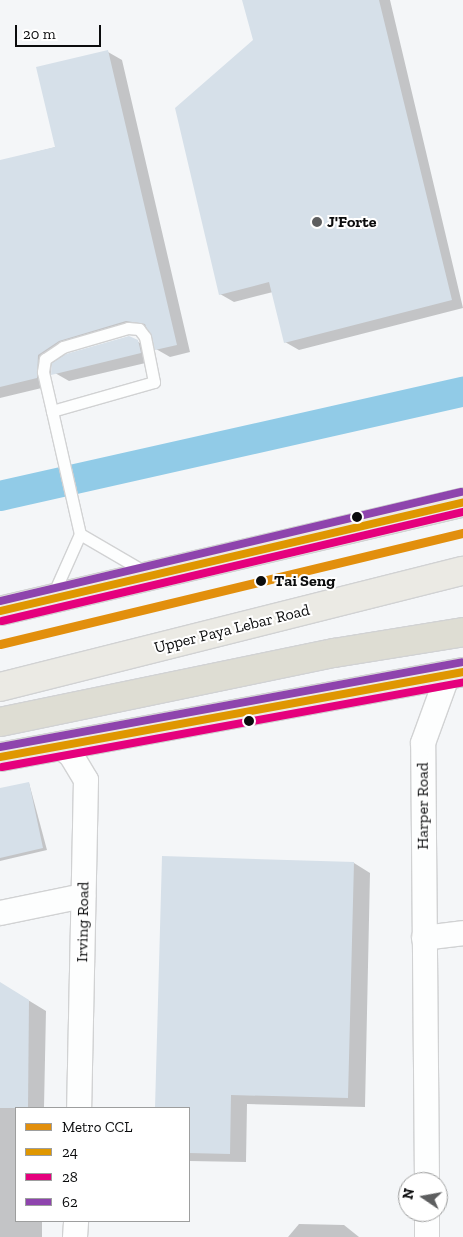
<!DOCTYPE html>
<style>
body{margin:0}
#map{position:relative;width:463px;height:1237px;overflow:hidden;background:#f4f6f8;font-family:"Zilla Slab",serif}
div>[style]{position:absolute}
.shadow>*{inset:0;background:#0003}
.canal>*{height:30px;margin:-15px;padding:0 15px;transform-origin:15px;border-radius:15px;background:#91cbe7}
.building>*{inset:0;background:#d6e0e9}
.roads{filter:drop-shadow(1px 0 #d1d2d3) drop-shadow(-1px 0 #d1d2d3) drop-shadow(0 1px #d1d2d3) drop-shadow(0 -1px #d1d2d3)}
.service>*{height:11px;margin:-5.5px;padding:0 5.5px;transform-origin:5.5px;border-radius:5.5px;background:#fdfefe}
.minor>*{height:24px;margin:-12px;padding:0 12px;transform-origin:12px;border-radius:12px;background:#fdfefe}
.primary>*{height:28px;margin:-14px;padding:0 14px;transform-origin:14px;border-radius:14px;background:#ebeae4}
.motorway>*{height:28px;margin:-14px;padding:0 14px;transform-origin:14px;border-radius:14px;background:#deddd3}
.bus-1>*{height:8px;margin:-4px;padding:0 4px;transform-origin:4px;border-radius:4px;background:#df9701}
.bus-2>*{height:8px;margin:-4px;padding:0 4px;transform-origin:4px;border-radius:4px;background:#e5007d}
.bus-3>*{height:8px;margin:-4px;padding:0 4px;transform-origin:4px;border-radius:4px;background:#8e44ad}
.metro-1>*{height:9px;margin:-4.5px;padding:0 4.5px;transform-origin:4.5px;border-radius:4.5px;background:#e28f0d}
.dots>*{width:14px;height:14px;translate:-50% -50%;box-sizing:border-box;border:2px solid #fff;border-radius:50%}
span{translate:-50% -50%;white-space:nowrap;text-align:center;line-height:1.15;-webkit-text-stroke:4px #fff;paint-order:stroke}
.poi-label{font-size:16px;color:#0b0c0d;font-weight:700}
.left{translate:0 -50%;text-align:left}
.stop-label{font-size:16px;color:#0b0c0d;font-weight:700}
.street-label{font-size:16px;color:#0b0c0d}
.legend{position:absolute;left:15px;top:1107px;width:175px;height:115px;box-sizing:border-box;background:#fff;border:1px solid #9d9e9e;margin:0;padding:6px 9px;list-style:none;font-size:15px;color:#0b0c0d}
.legend li{display:flex;align-items:center;gap:10px;height:25px}
.legend b{width:25px;border:1px solid #9d9e9e}
.north{position:absolute;left:398px;top:1172px;width:50px;height:50px;box-sizing:border-box;background:#fff;border:1px solid #9d9e9e;border-radius:50%;rotate:282deg;font-size:14px;font-weight:700;line-height:20px;text-align:center;color:#0b0c0d}
.north::after{content:'';display:block;margin:auto;width:18px;height:22px;background:#5d5e5f;clip-path:polygon(50% 0,100% 100%,50% 72%,0 100%)}
.scale{position:absolute;left:15px;top:25px;width:86px;height:22px;box-sizing:border-box;border:2px solid #0b0c0d;border-top:0;padding-left:6px;font-size:15px;line-height:18px;white-space:nowrap;color:#0b0c0d;-webkit-text-stroke:4px #fff;paint-order:stroke}
</style>
<div id="map">
<div class="shadow">
<div style="clip-path:polygon(250px 0,390px 0,463px 308px,299px 350px,285px 342px,273px 292px,234px 302px,220px 294px,254px 41px)"></div>
<div style="clip-path:polygon(108px 52px,122px 60px,190px 352px,170px 357px,156px 349px,148px 329px,140px 328px,73px 348px,61px 356px,129px 337px,151px 349px,154px 361px,69px 381px,55px 373px,52px 361px,50px 386px,0 398px,0 161px,56px 147px)"></div>
<div style="clip-path:polygon(29px 783px,47px 850px,0 861px,0 789px)"></div>
<div style="clip-path:polygon(163px 857px,354px 863px,370px 873px,365px 1107px,247px 1104px,246px 1162px,189px 1161px,189px 1108px,157px 1108px)"></div>
<div style="clip-path:polygon(0 983px,46px 1011px,44px 1108px,16px 1108px,16px 1221px,42px 1221px,42px 1237px,0 1237px)"></div>
<div style="clip-path:polygon(299px 1224px,344px 1225px,359px 1237px,288px 1237px)"></div>
</div>
<div class="canal">
<div style="left:0;top:496px;width:475px;rotate:-12.7deg"></div>
</div>
<div class="building">
<div style="clip-path:polygon(242px 0,379px 0,452px 300px,284px 343px,269px 282px,219px 295px,175px 108px,253px 40px)"></div>
<div style="clip-path:polygon(108px 50px,177px 345px,155px 350px,145px 324px,126px 321px,59px 341px,38px 355px,37px 378px,0 387px,0 160px,55px 147px,36px 67px)"></div>
<div style="clip-path:polygon(129px 336px,138px 340px,141px 353px,51px 375px,52px 363px,66px 354px)"></div>
<div style="clip-path:polygon(29px 782px,43px 848px,0 858px,0 788px)"></div>
<div style="clip-path:polygon(162px 856px,354px 862px,348px 1098px,231px 1095px,230px 1154px,189px 1153px,189px 1108px,155px 1108px)"></div>
<div style="clip-path:polygon(0 982px,29px 1000px,28px 1108px,0 1108px)"></div>
</div>
<div class="roads">
<div class="service">
<div style="left:52px;top:411px;width:106px;rotate:-15.9deg"></div>
<div style="left:154px;top:382px;width:46px;rotate:-101.3deg"></div>
<div style="left:145px;top:337px;width:10px;rotate:-127deg"></div>
<div style="left:139px;top:329px;width:11px;rotate:-175deg"></div>
<div style="left:128px;top:328px;width:68px;rotate:163.7deg"></div>
<div style="left:63px;top:347px;width:22px;rotate:146deg"></div>
<div style="left:45px;top:359px;width:13px;rotate:99deg"></div>
<div style="left:43px;top:372px;width:40px;rotate:77deg"></div>
<div style="left:52px;top:411px;width:126px;rotate:77.2deg"></div>
<div style="left:80px;top:534px;width:69px;rotate:114deg"></div>
<div style="left:80px;top:534px;width:75px;rotate:30.3deg"></div>
</div>
<div class="minor">
<div style="left:59px;top:746px;width:15px;rotate:37deg"></div>
<div style="left:71px;top:755px;width:29px;rotate:59deg"></div>
<div style="left:86px;top:780px;width:328px;rotate:91.2deg"></div>
<div style="left:0;top:913px;width:85px;rotate:-11.6deg"></div>
<div style="left:424px;top:938px;width:39px;rotate:-7deg"></div>
<div style="left:427px;top:1182px;width:439px;rotate:-90.5deg"></div>
<div style="left:423px;top:743px;width:70px;rotate:-70deg"></div>
<div style="left:427px;top:1212px;width:25px;rotate:90deg"></div>
<div style="left:75px;top:1237px;width:16px;rotate:-86deg"></div>
</div>
<div class="primary">
<div style="left:0;top:611px;width:476px;rotate:-13.2deg"></div>
<div style="left:0;top:687px;width:477px;rotate:-14.1deg"></div>
<div style="left:0;top:757px;width:471px;rotate:-10.4deg"></div>
</div>
<div class="motorway">
<div style="left:0;top:722px;width:341px;rotate:-11.7deg"></div>
<div style="left:334px;top:653px;width:131px;rotate:-9.2deg"></div>
</div>
</div>
<div class="bus-1">
<div style="left:0;top:611px;width:476px;rotate:-13.2deg"></div>
<div style="left:0;top:757px;width:471px;rotate:-10.4deg"></div>
</div>
<div class="bus-2">
<div style="left:2px;top:621px;width:474px;rotate:-13.3deg"></div>
<div style="left:2px;top:767px;width:469px;rotate:-10.4deg"></div>
</div>
<div class="bus-3">
<div style="left:0;top:601px;width:474px;rotate:-13.3deg"></div>
<div style="left:0;top:747px;width:469px;rotate:-10.4deg"></div>
</div>
<div class="metro-1">
<div style="left:0;top:644px;width:476px;rotate:-13.5deg"></div>
</div>
<div class="dots">
<div style="left:317px;top:222px;background:#5d5e5f"></div>
<div style="left:357px;top:517px;background:#0b0c0d"></div>
<div style="left:261px;top:581px;background:#0b0c0d"></div>
<div style="left:249px;top:721px;background:#0b0c0d"></div>
</div>
<div class="poi-label">
<span class="left" style="left:327px;top:222px">J'Forte</span>
</div>
<div class="stop-label">
<span class="left" style="left:274px;top:581px">Tai Seng</span>
</div>
<div class="street-label">
<span style="left:232px;top:629px;rotate:-14deg">Upper Paya Lebar Road</span>
<span style="left:423px;top:806px;rotate:-90deg">Harper Road</span>
<span style="left:83px;top:922px;rotate:-89deg">Irving Road</span>
</div>
<ul class="legend">
<li><b style="height:6px;background:#e28f0d"></b>Metro CCL</li>
<li><b style="height:6px;background:#df9701"></b>24</li>
<li><b style="height:6px;background:#e5007d"></b>28</li>
<li><b style="height:6px;background:#8e44ad"></b>62</li>
</ul>
<div class="north">N</div>
<div class="scale">20 m</div>
</div>
